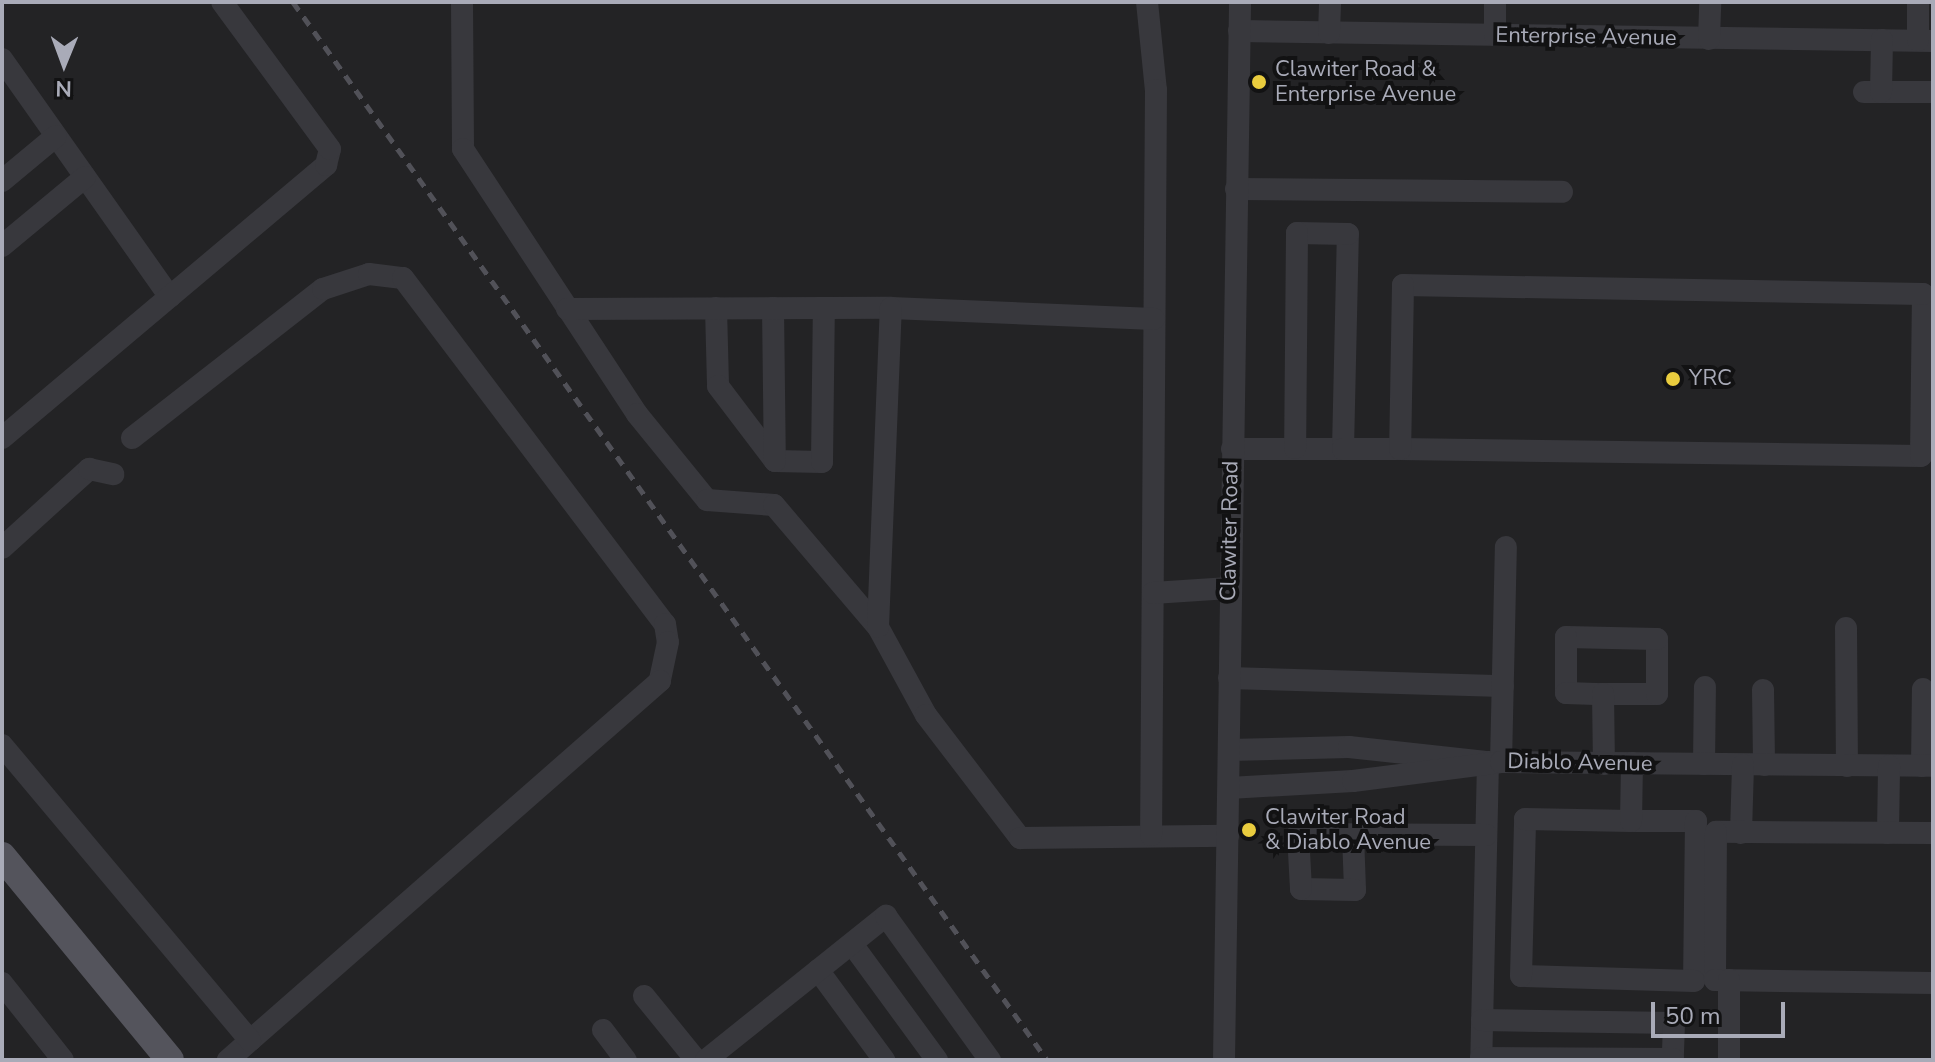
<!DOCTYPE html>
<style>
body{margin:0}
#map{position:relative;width:1935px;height:1062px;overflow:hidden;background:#171718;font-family:"Nunito Sans",sans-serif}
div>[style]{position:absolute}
.built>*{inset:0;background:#232325}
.minor>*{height:22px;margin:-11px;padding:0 11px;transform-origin:11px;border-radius:11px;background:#38383d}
.major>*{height:28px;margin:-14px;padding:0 14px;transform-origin:14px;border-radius:14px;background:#54545c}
.rail>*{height:5px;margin-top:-2.5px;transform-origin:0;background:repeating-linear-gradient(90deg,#515158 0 10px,transparent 0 18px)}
.dots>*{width:22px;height:22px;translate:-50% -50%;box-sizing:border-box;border:4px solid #121213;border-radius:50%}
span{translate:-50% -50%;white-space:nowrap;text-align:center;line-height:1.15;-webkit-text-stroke:8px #121213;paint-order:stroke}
.street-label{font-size:22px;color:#a9abb8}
.poi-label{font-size:22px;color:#a9abb8}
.left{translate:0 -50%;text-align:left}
.frame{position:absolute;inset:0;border:4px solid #a9abb8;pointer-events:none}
.north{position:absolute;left:24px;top:24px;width:80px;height:80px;-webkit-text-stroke:6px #121213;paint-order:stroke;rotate:181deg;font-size:22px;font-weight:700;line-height:32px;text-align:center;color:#a9abb8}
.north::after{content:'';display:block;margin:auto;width:28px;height:36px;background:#a9abb8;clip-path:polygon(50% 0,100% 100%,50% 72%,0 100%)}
.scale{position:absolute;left:1651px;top:1002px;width:134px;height:36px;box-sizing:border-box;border:4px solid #a9abb8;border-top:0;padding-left:10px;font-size:24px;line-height:28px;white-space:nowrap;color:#a9abb8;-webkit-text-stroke:6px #121213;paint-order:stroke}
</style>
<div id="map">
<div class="built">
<div style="clip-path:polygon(2px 2px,1933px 2px,1933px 1060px,2px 1060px)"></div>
</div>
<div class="minor">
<div style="left:462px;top:2px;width:147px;rotate:89.6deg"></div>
<div style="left:463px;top:149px;width:317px;rotate:56.7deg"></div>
<div style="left:637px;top:414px;width:111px;rotate:50.9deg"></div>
<div style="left:707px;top:500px;width:67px;rotate:4.3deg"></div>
<div style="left:774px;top:505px;width:160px;rotate:49.6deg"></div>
<div style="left:878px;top:627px;width:100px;rotate:61.4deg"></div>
<div style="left:926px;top:715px;width:155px;rotate:52.6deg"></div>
<div style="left:1020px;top:838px;width:208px;rotate:-0.6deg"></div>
<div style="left:1147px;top:2px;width:88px;rotate:84.2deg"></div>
<div style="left:1156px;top:90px;width:745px;rotate:90.38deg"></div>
<div style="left:1239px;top:31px;width:694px;rotate:0.83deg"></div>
<div style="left:1329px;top:33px;width:31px;rotate:-88deg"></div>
<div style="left:1495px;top:35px;width:33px;rotate:-90deg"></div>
<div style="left:1709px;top:39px;width:37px;rotate:-88deg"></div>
<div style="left:1918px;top:40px;width:38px;rotate:-90deg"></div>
<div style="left:2px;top:59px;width:291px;rotate:54.8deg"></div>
<div style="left:1864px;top:92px;width:69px"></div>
<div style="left:1881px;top:92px;width:52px;rotate:-88.9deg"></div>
<div style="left:2px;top:181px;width:70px;rotate:-39.8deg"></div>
<div style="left:1236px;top:189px;width:326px;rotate:0.5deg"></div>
<div style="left:2px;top:246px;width:108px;rotate:-39.7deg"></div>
<div style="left:716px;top:308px;width:78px;rotate:88.5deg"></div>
<div style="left:718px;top:386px;width:94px;rotate:52.8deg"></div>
<div style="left:775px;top:461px;width:47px;rotate:1.2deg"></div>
<div style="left:822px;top:462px;width:154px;rotate:-89.3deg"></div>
<div style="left:773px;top:308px;width:153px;rotate:89.3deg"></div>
<div style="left:567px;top:309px;width:324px;rotate:-0.2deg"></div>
<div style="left:891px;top:308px;width:263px;rotate:2.4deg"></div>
<div style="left:2px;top:438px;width:424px;rotate:-40.1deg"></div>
<div style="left:326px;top:165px;width:16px;rotate:-76deg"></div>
<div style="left:330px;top:149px;width:182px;rotate:-126.3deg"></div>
<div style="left:132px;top:438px;width:242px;rotate:-38deg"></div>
<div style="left:323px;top:289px;width:48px;rotate:-18.1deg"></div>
<div style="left:369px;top:274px;width:34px;rotate:7deg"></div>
<div style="left:403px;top:278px;width:434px;rotate:52.9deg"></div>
<div style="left:665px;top:624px;width:18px;rotate:81deg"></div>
<div style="left:668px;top:642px;width:40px;rotate:102deg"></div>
<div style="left:660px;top:681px;width:575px;rotate:138.74deg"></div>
<div style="left:1232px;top:449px;width:111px"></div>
<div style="left:1343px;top:449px;width:215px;rotate:-88.7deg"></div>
<div style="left:1348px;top:234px;width:51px;rotate:-178.9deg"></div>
<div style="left:1297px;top:233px;width:215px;rotate:90.5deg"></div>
<div style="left:1343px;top:449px;width:57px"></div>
<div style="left:1400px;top:449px;width:521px;rotate:0.77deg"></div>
<div style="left:1921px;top:456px;width:162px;rotate:-89.3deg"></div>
<div style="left:1923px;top:294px;width:520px;rotate:-179.01deg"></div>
<div style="left:1403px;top:285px;width:164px;rotate:91deg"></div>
<div style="left:2px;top:548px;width:118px;rotate:-42.2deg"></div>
<div style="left:89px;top:469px;width:25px;rotate:12deg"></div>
<div style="left:1153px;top:593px;width:76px;rotate:-3.8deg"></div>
<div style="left:878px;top:627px;width:319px;rotate:-87.7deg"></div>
<div style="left:1846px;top:628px;width:138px;rotate:89.6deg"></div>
<div style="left:1229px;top:678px;width:274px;rotate:1.7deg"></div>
<div style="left:1763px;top:690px;width:75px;rotate:89.2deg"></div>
<div style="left:1603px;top:694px;width:54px"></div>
<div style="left:1657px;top:694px;width:55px;rotate:-90deg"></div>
<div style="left:1657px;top:639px;width:91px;rotate:-178.7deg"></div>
<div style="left:1566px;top:637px;width:56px;rotate:90deg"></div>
<div style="left:1566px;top:693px;width:37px;rotate:2deg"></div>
<div style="left:1603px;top:694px;width:70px;rotate:89.2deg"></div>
<div style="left:2px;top:745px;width:386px;rotate:50deg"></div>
<div style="left:1229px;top:750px;width:120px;rotate:-1.4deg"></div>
<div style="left:1349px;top:747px;width:140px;rotate:6.2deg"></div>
<div style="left:1488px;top:762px;width:298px;rotate:91.3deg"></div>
<div style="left:1501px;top:762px;width:215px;rotate:-88.7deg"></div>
<div style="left:1704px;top:764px;width:77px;rotate:-89.3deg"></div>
<div style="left:1922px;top:766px;width:77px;rotate:-89.3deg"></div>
<div style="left:1229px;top:788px;width:124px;rotate:-3.2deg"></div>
<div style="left:1353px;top:781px;width:149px;rotate:-7.3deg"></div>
<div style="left:1501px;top:762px;width:432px;rotate:0.5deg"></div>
<div style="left:1631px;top:821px;width:65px"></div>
<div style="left:1696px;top:821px;width:160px;rotate:90.7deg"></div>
<div style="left:1694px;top:981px;width:173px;rotate:-178.3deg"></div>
<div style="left:1521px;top:976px;width:157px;rotate:-88.5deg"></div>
<div style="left:1525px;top:819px;width:106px;rotate:1.1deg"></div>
<div style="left:1631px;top:821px;width:58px;rotate:-89deg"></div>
<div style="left:1741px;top:833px;width:68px;rotate:-88.3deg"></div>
<div style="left:1888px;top:833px;width:67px;rotate:-89.1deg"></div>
<div style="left:1933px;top:833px;width:217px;rotate:-179.7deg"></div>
<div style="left:1716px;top:832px;width:148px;rotate:90.4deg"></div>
<div style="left:1715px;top:980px;width:218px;rotate:0.8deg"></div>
<div style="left:1353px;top:835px;width:55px;rotate:87.9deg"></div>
<div style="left:1355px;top:890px;width:54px;rotate:-178.9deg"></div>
<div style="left:1301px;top:889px;width:55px;rotate:-93.1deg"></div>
<div style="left:1298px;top:834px;width:188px;rotate:0.3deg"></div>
<div style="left:852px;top:944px;width:144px;rotate:53.8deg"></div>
<div style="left:818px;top:970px;width:112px;rotate:53.7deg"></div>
<div style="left:2px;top:983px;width:98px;rotate:51.6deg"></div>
<div style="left:644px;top:996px;width:82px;rotate:50.9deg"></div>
<div style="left:1482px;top:1020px;width:192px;rotate:0.9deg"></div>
<div style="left:1674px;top:1023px;width:37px;rotate:92deg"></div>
<div style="left:603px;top:1030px;width:38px;rotate:53deg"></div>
<div style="left:1481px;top:1058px;width:192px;rotate:0.3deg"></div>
<div style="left:706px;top:1060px;width:231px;rotate:-38.7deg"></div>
<div style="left:886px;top:916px;width:178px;rotate:54.2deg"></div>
<div style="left:1224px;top:1060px;width:1058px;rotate:-89.13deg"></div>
<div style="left:1729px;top:1060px;width:80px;rotate:-90deg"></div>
</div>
<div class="major">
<div style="left:2px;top:856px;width:264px;rotate:50.5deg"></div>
</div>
<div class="rail">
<div style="left:293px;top:2px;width:1299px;rotate:54.52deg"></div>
</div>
<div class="dots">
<div style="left:1259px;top:82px;background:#e9cc3e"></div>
<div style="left:1673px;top:379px;background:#e9cc3e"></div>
<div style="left:1249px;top:830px;background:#e9cc3e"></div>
</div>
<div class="street-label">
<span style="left:1586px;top:37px;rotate:1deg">Enterprise Avenue</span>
<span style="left:1230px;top:531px;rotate:-89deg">Clawiter Road</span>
<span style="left:1580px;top:763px;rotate:1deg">Diablo Avenue</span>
</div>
<div class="poi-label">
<span class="left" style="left:1275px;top:82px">Clawiter Road &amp;<br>Enterprise Avenue</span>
<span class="left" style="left:1689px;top:379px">YRC</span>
<span class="left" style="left:1265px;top:830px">Clawiter Road<br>&amp; Diablo Avenue</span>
</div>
<div class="frame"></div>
<div class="north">N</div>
<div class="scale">50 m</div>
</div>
